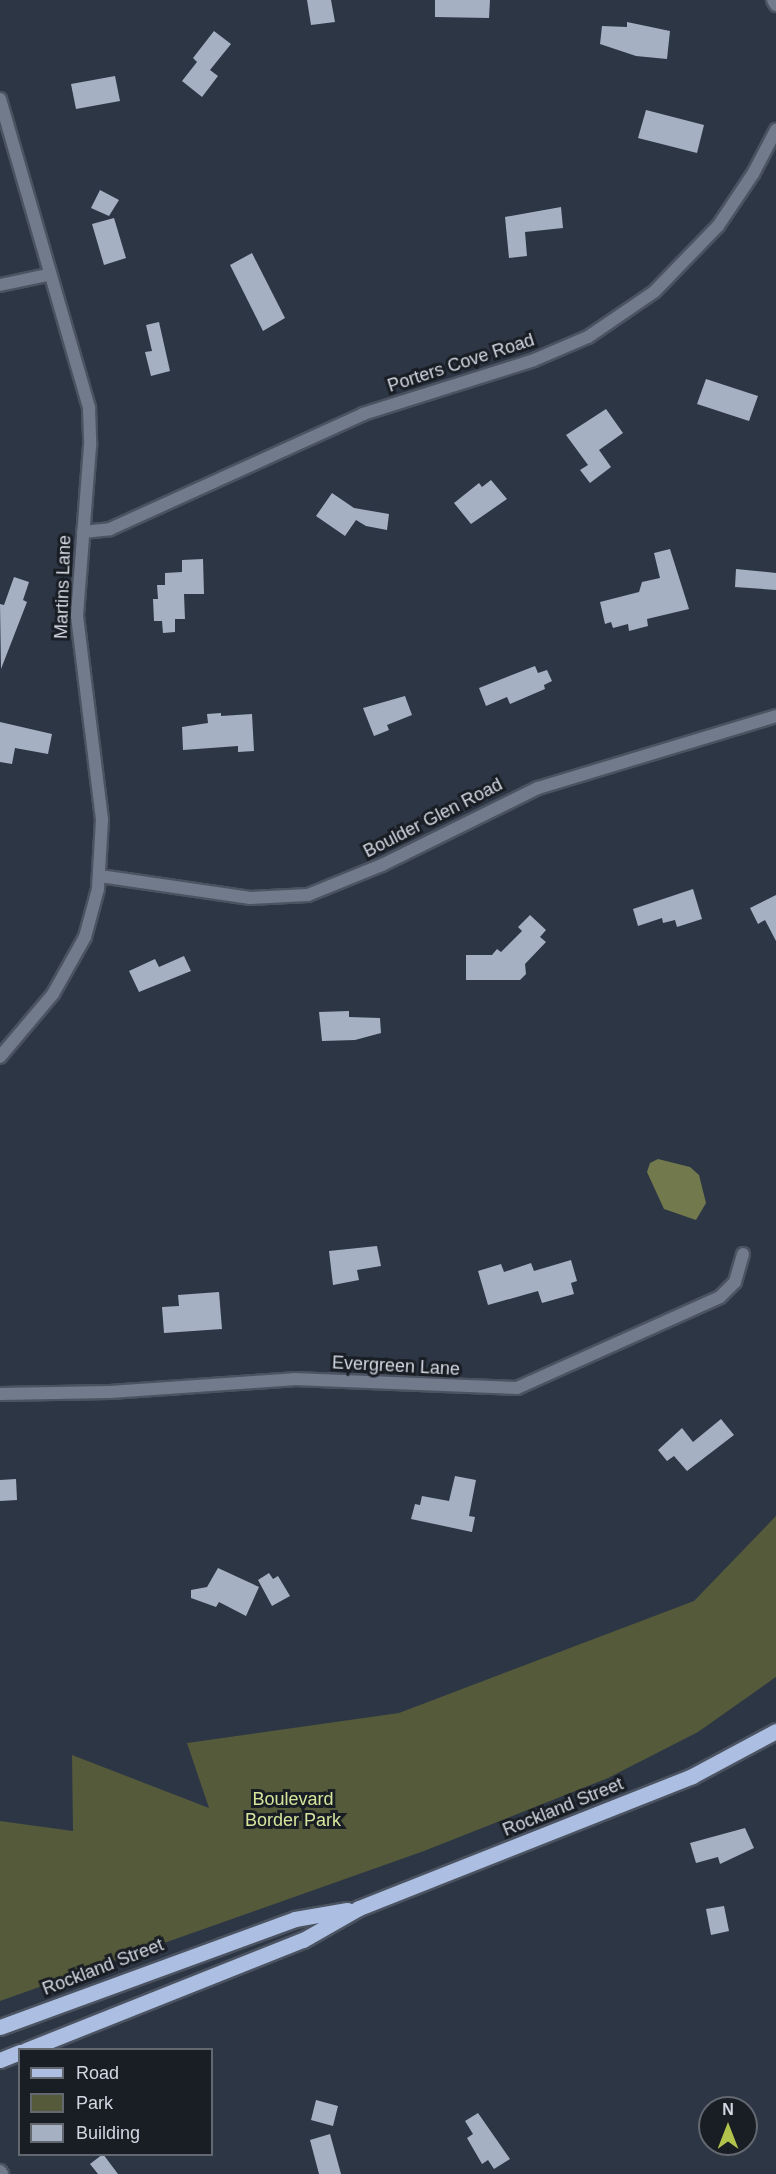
<!DOCTYPE html>
<style>
body{margin:0}
#map{position:relative;width:776px;height:2174px;overflow:hidden;background:#2d3645;font-family:Arial,sans-serif}
div>[style]{position:absolute}
.green>*{inset:0;background:#545a3a}
.water>*{inset:0;background:#727a4d}
.building>*{inset:0;background:#a5b0c3}
.roads{filter:drop-shadow(2px 0 #4b5361) drop-shadow(-2px 0 #4b5361) drop-shadow(0 2px #4b5361) drop-shadow(0 -2px #4b5361)}
.minor>*{height:12px;margin:-6px;padding:0 6px;transform-origin:6px;border-radius:6px;background:#717b8c}
.tertiary>*{height:12px;margin:-6px;padding:0 6px;transform-origin:6px;border-radius:6px;background:#717b8c}
.primary>*{height:15px;margin:-7.5px;padding:0 7.5px;transform-origin:7.5px;border-radius:7.5px;background:#acbfe2}
span{translate:-50% -50%;white-space:nowrap;text-align:center;line-height:1.15;-webkit-text-stroke:6px #191d24;paint-order:stroke}
.street-label{font-size:18px;color:#d2d8e2}
.park-label{font-size:18px;color:#d7e49c}
.legend{position:absolute;left:18px;top:2048px;width:195px;height:108px;box-sizing:border-box;background:#191d24;border:2px solid #636870;margin:0;padding:8px 10px;list-style:none;font-size:18px;color:#d2d8e2}
.legend li{display:flex;align-items:center;gap:12px;height:30px}
.legend b{width:30px;border:2px solid #636870}
.north{position:absolute;left:698px;top:2096px;width:60px;height:60px;box-sizing:border-box;background:#191d24;border:2px solid #636870;border-radius:50%;rotate:0deg;font-size:16px;font-weight:700;line-height:24px;text-align:center;color:#d2d8e2}
.north::after{content:'';display:block;margin:auto;width:21px;height:27px;background:#b2c34c;clip-path:polygon(50% 0,100% 100%,50% 72%,0 100%)}
</style>
<div id="map">
<div class="green">
<div style="clip-path:polygon(776px 1516px,776px 1677px,698px 1732px,608px 1778px,424px 1851px,0 2001px,0 1821px,73px 1831px,72px 1755px,209px 1808px,187px 1743px,399px 1713px,694px 1601px)"></div>
</div>
<div class="water">
<div style="clip-path:polygon(658px 1159px,690px 1167px,699px 1175px,706px 1203px,696px 1220px,664px 1209px,647px 1172px,650px 1163px)"></div>
</div>
<div class="building">
<div style="clip-path:polygon(307px 0,331px 0,335px 22px,311px 25px)"></div>
<div style="clip-path:polygon(435px 0,490px 0,489px 18px,435px 17px)"></div>
<div style="clip-path:polygon(627px 22px,670px 31px,667px 59px,636px 56px,600px 44px,602px 26px,627px 27px)"></div>
<div style="clip-path:polygon(214px 31px,231px 44px,210px 70px,218px 76px,202px 97px,182px 81px,197px 62px,193px 58px)"></div>
<div style="clip-path:polygon(115px 76px,120px 101px,76px 109px,71px 84px)"></div>
<div style="clip-path:polygon(646px 110px,704px 125px,697px 153px,638px 138px)"></div>
<div style="clip-path:polygon(100px 190px,119px 200px,109px 216px,91px 208px)"></div>
<div style="clip-path:polygon(561px 207px,563px 228px,525px 232px,527px 256px,509px 258px,505px 217px)"></div>
<div style="clip-path:polygon(114px 218px,126px 258px,104px 265px,92px 224px)"></div>
<div style="clip-path:polygon(252px 253px,285px 318px,263px 331px,230px 265px)"></div>
<div style="clip-path:polygon(159px 322px,170px 371px,151px 376px,145px 352px,152px 351px,146px 325px)"></div>
<div style="clip-path:polygon(706px 379px,758px 396px,749px 421px,697px 404px)"></div>
<div style="clip-path:polygon(606px 409px,623px 433px,599px 450px,611px 467px,590px 483px,580px 470px,588px 465px,566px 435px)"></div>
<div style="clip-path:polygon(491px 480px,507px 499px,471px 524px,454px 503px,479px 483px,482px 487px)"></div>
<div style="clip-path:polygon(332px 493px,354px 508px,389px 514px,387px 530px,366px 526px,356px 520px,345px 536px,316px 516px)"></div>
<div style="clip-path:polygon(670px 549px,689px 609px,647px 619px,648px 626px,629px 631px,628px 624px,613px 628px,611px 622px,605px 624px,600px 602px,639px 592px,642px 582px,660px 578px,654px 553px)"></div>
<div style="clip-path:polygon(203px 559px,204px 594px,184px 594px,185px 619px,175px 619px,175px 632px,163px 633px,162px 621px,154px 621px,153px 599px,158px 599px,157px 585px,165px 585px,165px 573px,182px 572px,182px 560px)"></div>
<div style="clip-path:polygon(736px 569px,776px 573px,776px 590px,735px 587px)"></div>
<div style="clip-path:polygon(14px 577px,29px 582px,23px 600px,27px 602px,1px 669px,0 604px,4px 605px)"></div>
<div style="clip-path:polygon(535px 666px,538px 673px,547px 670px,552px 681px,544px 685px,545px 689px,510px 704px,507px 697px,486px 706px,479px 688px)"></div>
<div style="clip-path:polygon(405px 696px,412px 715px,387px 725px,389px 730px,374px 736px,363px 708px)"></div>
<div style="clip-path:polygon(221px 713px,221px 716px,252px 714px,254px 751px,238px 752px,238px 746px,183px 750px,182px 727px,208px 723px,207px 714px)"></div>
<div style="clip-path:polygon(0 722px,52px 734px,48px 754px,15px 748px,12px 764px,0 762px)"></div>
<div style="clip-path:polygon(693px 889px,702px 919px,677px 927px,675px 920px,663px 923px,662px 918px,638px 926px,633px 909px)"></div>
<div style="clip-path:polygon(776px 895px,776px 941px,765px 920px,758px 924px,750px 908px)"></div>
<div style="clip-path:polygon(530px 915px,546px 930px,540px 937px,546px 942px,525px 964px,526px 974px,520px 980px,466px 980px,466px 955px,492px 955px,497px 949px,501px 952px,522px 931px,518px 927px)"></div>
<div style="clip-path:polygon(184px 956px,191px 971px,139px 992px,129px 971px,155px 959px,159px 967px)"></div>
<div style="clip-path:polygon(349px 1011px,349px 1017px,380px 1018px,381px 1033px,355px 1040px,322px 1041px,319px 1012px)"></div>
<div style="clip-path:polygon(377px 1246px,381px 1266px,357px 1270px,359px 1280px,333px 1285px,329px 1251px)"></div>
<div style="clip-path:polygon(571px 1260px,577px 1281px,571px 1283px,574px 1294px,542px 1303px,538px 1291px,488px 1305px,478px 1271px,501px 1264px,504px 1272px,531px 1263px,534px 1271px)"></div>
<div style="clip-path:polygon(219px 1292px,222px 1329px,164px 1333px,162px 1307px,179px 1306px,178px 1295px)"></div>
<div style="clip-path:polygon(721px 1419px,734px 1435px,687px 1471px,674px 1456px,667px 1461px,658px 1450px,682px 1428px,693px 1442px)"></div>
<div style="clip-path:polygon(455px 1476px,476px 1480px,469px 1516px,475px 1517px,472px 1532px,411px 1519px,415px 1504px,420px 1505px,422px 1496px,449px 1501px)"></div>
<div style="clip-path:polygon(16px 1479px,17px 1500px,0 1501px,0 1480px)"></div>
<div style="clip-path:polygon(218px 1568px,259px 1587px,246px 1616px,219px 1602px,216px 1607px,191px 1598px,191px 1590px,207px 1587px)"></div>
<div style="clip-path:polygon(269px 1573px,273px 1579px,278px 1576px,290px 1596px,272px 1606px,258px 1580px)"></div>
<div style="clip-path:polygon(745px 1828px,754px 1848px,720px 1864px,718px 1857px,696px 1863px,690px 1843px)"></div>
<div style="clip-path:polygon(724px 1906px,729px 1931px,711px 1935px,706px 1909px)"></div>
<div style="clip-path:polygon(316px 2100px,338px 2106px,333px 2126px,311px 2120px)"></div>
<div style="clip-path:polygon(478px 2113px,510px 2159px,494px 2169px,488px 2160px,482px 2164px,467px 2138px,473px 2134px,465px 2121px)"></div>
<div style="clip-path:polygon(330px 2134px,341px 2174px,319px 2174px,310px 2140px)"></div>
<div style="clip-path:polygon(103px 2154px,118px 2174px,98px 2174px,90px 2164px)"></div>
</div>
<div class="roads">
<div class="minor">
<div style="left:773px;top:0;width:6px;rotate:59deg"></div>
<div style="left:0;top:99px;width:322px;rotate:73.9deg"></div>
<div style="left:89px;top:408px;width:38px;rotate:88deg"></div>
<div style="left:90px;top:446px;width:170px;rotate:94.4deg"></div>
<div style="left:77px;top:616px;width:205px;rotate:83deg"></div>
<div style="left:102px;top:819px;width:70px;rotate:93.3deg"></div>
<div style="left:98px;top:889px;width:50px;rotate:105.2deg"></div>
<div style="left:85px;top:937px;width:65px;rotate:119.3deg"></div>
<div style="left:53px;top:994px;width:82px;rotate:130.1deg"></div>
<div style="left:0;top:285px;width:49px;rotate:-11.8deg"></div>
<div style="left:83px;top:532px;width:27px;rotate:-6deg"></div>
<div style="left:110px;top:529px;width:278px;rotate:-24.4deg"></div>
<div style="left:363px;top:414px;width:179px;rotate:-17.5deg"></div>
<div style="left:534px;top:360px;width:59px;rotate:-23.1deg"></div>
<div style="left:588px;top:337px;width:80px;rotate:-34.3deg"></div>
<div style="left:654px;top:292px;width:92px;rotate:-45.9deg"></div>
<div style="left:718px;top:226px;width:63px;rotate:-56.1deg"></div>
<div style="left:753px;top:174px;width:50px;rotate:-62.4deg"></div>
<div style="left:100px;top:876px;width:152px;rotate:8.3deg"></div>
<div style="left:250px;top:898px;width:58px;rotate:-3deg"></div>
<div style="left:308px;top:895px;width:80px;rotate:-22.1deg"></div>
<div style="left:382px;top:865px;width:174px;rotate:-26.3deg"></div>
<div style="left:538px;top:788px;width:249px;rotate:-16.8deg"></div>
<div style="left:0;top:1394px;width:110px;rotate:-1deg"></div>
<div style="left:110px;top:1392px;width:184px;rotate:-4deg"></div>
<div style="left:294px;top:1379px;width:223px;rotate:2.3deg"></div>
<div style="left:517px;top:1388px;width:222px;rotate:-24.1deg"></div>
<div style="left:720px;top:1297px;width:21px;rotate:-45deg"></div>
<div style="left:735px;top:1282px;width:29px;rotate:-74deg"></div>
</div>
<div class="tertiary">
<div style="left:0;top:2171px;width:4px;rotate:56deg"></div>
</div>
<div class="primary">
<div style="left:0;top:2027px;width:314px;rotate:-20.1deg"></div>
<div style="left:295px;top:1919px;width:53px;rotate:-9.8deg"></div>
<div style="left:26px;top:2050px;width:298px;rotate:-21.7deg"></div>
<div style="left:303px;top:1940px;width:64px;rotate:-29.7deg"></div>
<div style="left:359px;top:1908px;width:358px;rotate:-21.6deg"></div>
<div style="left:692px;top:1776px;width:95px;rotate:-28.2deg"></div>
<div style="left:0;top:2060px;width:22px;rotate:-22deg"></div>
</div>
</div>
<div class="street-label">
<span style="left:461px;top:363px;rotate:-18deg">Porters Cove Road</span>
<span style="left:63px;top:587px;rotate:-88deg">Martins Lane</span>
<span style="left:433px;top:818px;rotate:-27deg">Boulder Glen Road</span>
<span style="left:396px;top:1366px;rotate:3deg">Evergreen Lane</span>
<span style="left:563px;top:1807px;rotate:-22deg">Rockland Street</span>
<span style="left:103px;top:1967px;rotate:-21deg">Rockland Street</span>
</div>
<div class="park-label">
<span style="left:293px;top:1810px">Boulevard<br>Border Park</span>
</div>
<ul class="legend">
<li><b style="height:8px;background:#acbfe2"></b>Road</li>
<li><b style="height:16px;background:#545a3a"></b>Park</li>
<li><b style="height:16px;background:#a5b0c3"></b>Building</li>
</ul>
<div class="north">N</div>
</div>
